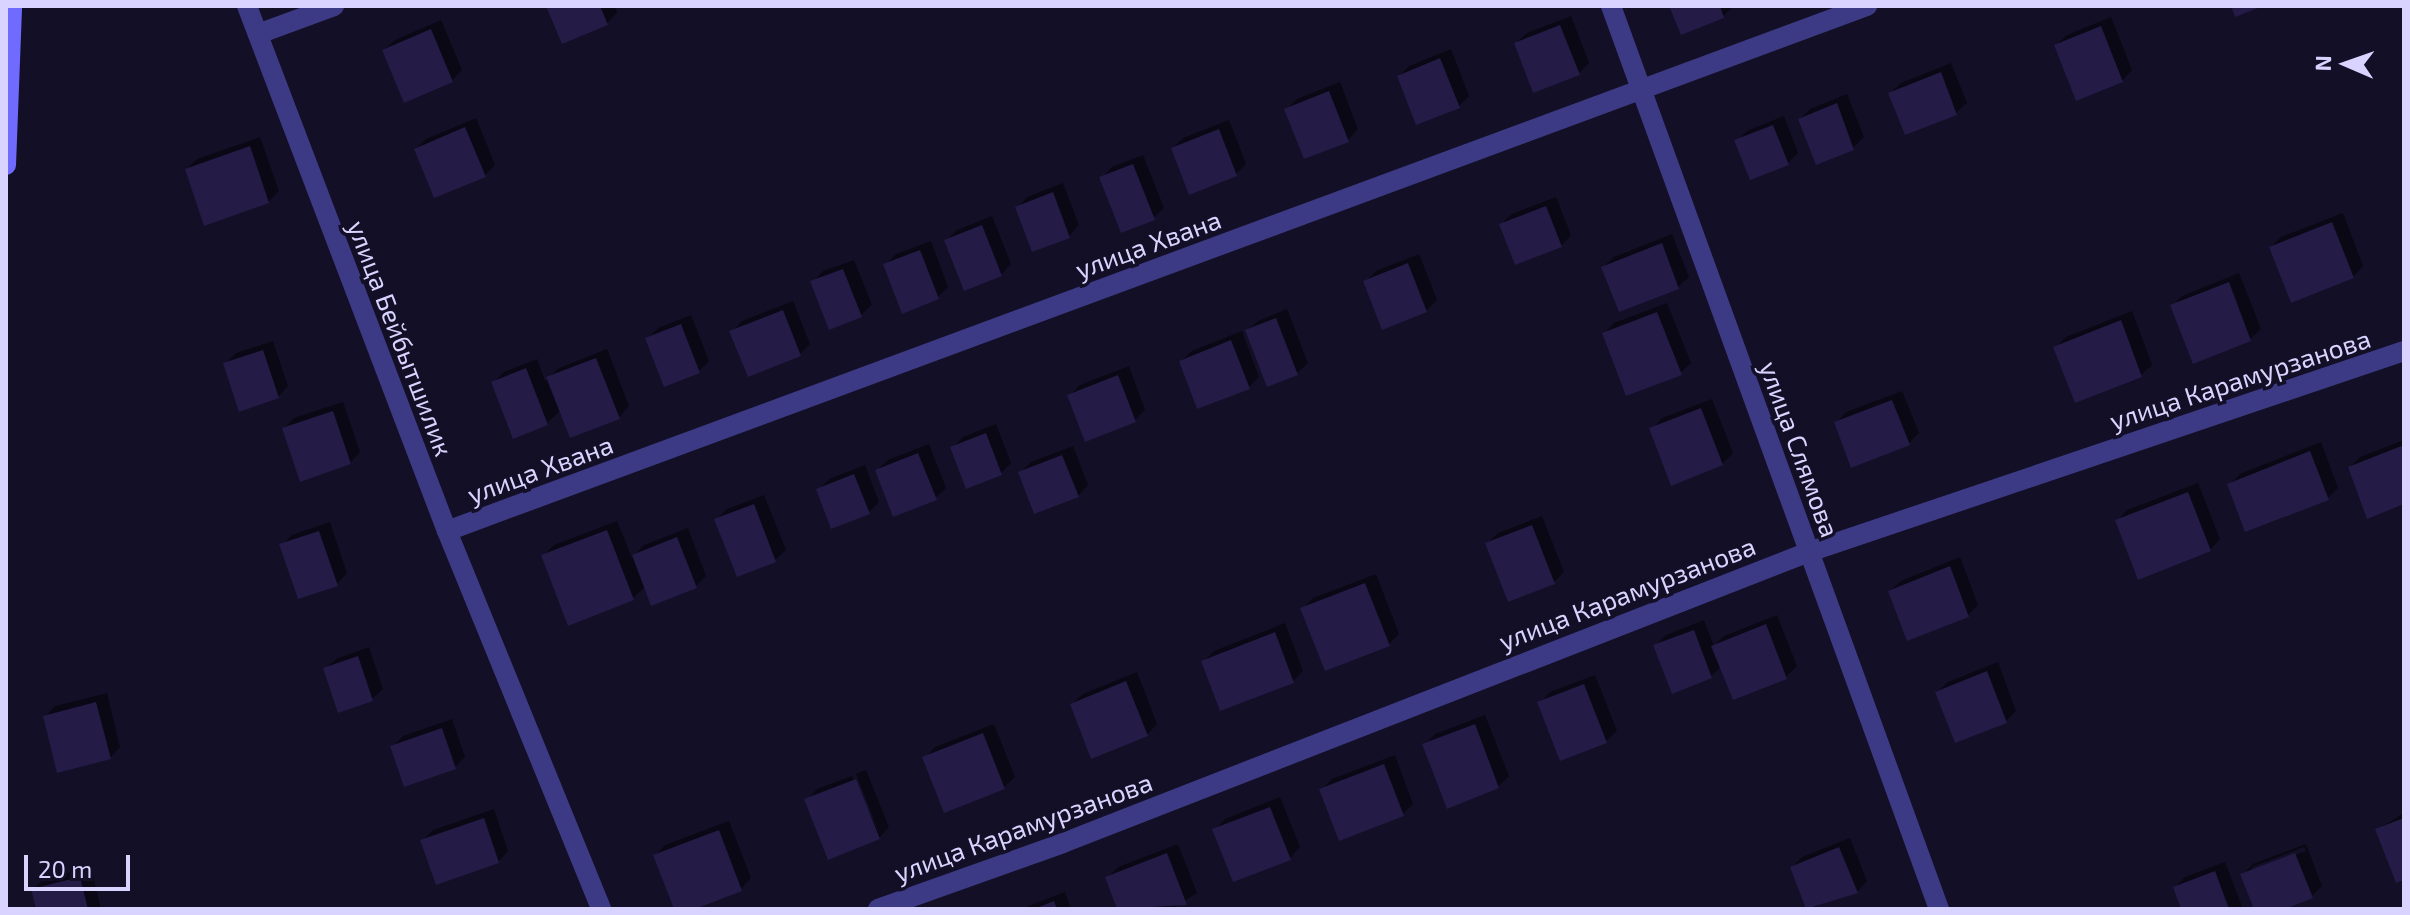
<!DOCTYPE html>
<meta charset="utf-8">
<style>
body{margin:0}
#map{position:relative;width:2410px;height:915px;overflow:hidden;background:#130f26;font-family:"Exo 2",sans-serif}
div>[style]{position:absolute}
.shadow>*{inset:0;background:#0007}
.building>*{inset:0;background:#241b47}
.street>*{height:20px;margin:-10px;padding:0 10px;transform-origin:10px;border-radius:10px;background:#3d3a85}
.secondary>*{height:20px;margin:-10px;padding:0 10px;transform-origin:10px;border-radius:10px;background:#6f6bff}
span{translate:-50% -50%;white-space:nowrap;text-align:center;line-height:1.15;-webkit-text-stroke:7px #130f26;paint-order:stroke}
.street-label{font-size:26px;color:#d9d4ff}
.frame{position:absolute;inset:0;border:8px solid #d9d4ff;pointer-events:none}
.north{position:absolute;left:2306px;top:24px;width:80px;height:80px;-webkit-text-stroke:6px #130f26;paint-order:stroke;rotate:272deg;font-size:22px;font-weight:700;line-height:32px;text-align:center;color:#d9d4ff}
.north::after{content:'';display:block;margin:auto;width:28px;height:36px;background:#d9d4ff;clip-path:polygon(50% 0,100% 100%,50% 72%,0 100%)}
.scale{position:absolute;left:24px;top:855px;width:106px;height:36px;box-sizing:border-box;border:4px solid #d9d4ff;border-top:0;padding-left:10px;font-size:24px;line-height:28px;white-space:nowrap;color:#d9d4ff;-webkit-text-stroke:6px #130f26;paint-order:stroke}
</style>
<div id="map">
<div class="shadow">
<div style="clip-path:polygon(548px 6px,615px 6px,617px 13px,607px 23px)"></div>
<div style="clip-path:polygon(1671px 6px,1734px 6px,1723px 16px)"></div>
<div style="clip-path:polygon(1571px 16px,1589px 63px,1579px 73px,1516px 43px,1527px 33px)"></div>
<div style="clip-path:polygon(2111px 17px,2132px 70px,2122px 81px,2056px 45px,2067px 35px)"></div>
<div style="clip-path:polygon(441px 20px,462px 70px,452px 81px,384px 50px,395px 40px)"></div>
<div style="clip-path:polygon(1451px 49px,1469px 96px,1459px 106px,1399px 76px,1409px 66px)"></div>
<div style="clip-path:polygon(1951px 63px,1967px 103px,1956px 113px,1906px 133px,1890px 93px,1901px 83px)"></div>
<div style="clip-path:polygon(1340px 82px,1358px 129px,1348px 140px,1287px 109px,1297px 99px)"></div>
<div style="clip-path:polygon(1847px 94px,1864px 137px,1853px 148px,1817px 162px,1800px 119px,1810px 109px)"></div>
<div style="clip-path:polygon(1784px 116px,1798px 153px,1788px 163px,1737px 141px,1747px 131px)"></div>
<div style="clip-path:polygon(476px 118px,495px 165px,485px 175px,416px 149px,426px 139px)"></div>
<div style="clip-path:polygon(1229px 120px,1246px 164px,1236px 174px,1173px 148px,1183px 138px)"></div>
<div style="clip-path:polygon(260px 137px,279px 191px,268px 202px,187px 169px,197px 159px)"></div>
<div style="clip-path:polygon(1143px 155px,1164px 208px,1153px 218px,1102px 178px,1112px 167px)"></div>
<div style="clip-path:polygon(1063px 183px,1079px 225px,1069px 236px,1017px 208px,1027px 197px)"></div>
<div style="clip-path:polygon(1556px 197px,1571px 235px,1561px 246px,1501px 224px,1512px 214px)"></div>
<div style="clip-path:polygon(2343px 213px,2363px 266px,2353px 277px,2271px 247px,2281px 237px)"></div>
<div style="clip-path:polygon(992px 216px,1011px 264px,1001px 275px,946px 241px,957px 230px)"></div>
<div style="clip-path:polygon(1672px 234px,1689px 277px,1678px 287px,1603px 267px,1614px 257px)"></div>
<div style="clip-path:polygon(931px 241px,948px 287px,938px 297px,886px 265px,896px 254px)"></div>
<div style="clip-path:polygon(1419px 254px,1437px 300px,1426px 311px,1365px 282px,1376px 271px)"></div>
<div style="clip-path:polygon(854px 260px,872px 305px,861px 315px,813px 282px,823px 271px)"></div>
<div style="clip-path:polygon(2239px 273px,2261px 329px,2250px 339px,2172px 306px,2182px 296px)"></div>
<div style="clip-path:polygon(793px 301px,810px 344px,799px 355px,732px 332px,742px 321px)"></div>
<div style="clip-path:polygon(1667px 303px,1691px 363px,1680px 373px,1604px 334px,1614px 323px)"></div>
<div style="clip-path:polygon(1287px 309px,1308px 363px,1297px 373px,1268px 384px,1247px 331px,1258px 321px)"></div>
<div style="clip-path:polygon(2132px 311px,2152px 365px,2141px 375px,2056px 347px,2066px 337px)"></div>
<div style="clip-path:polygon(691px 315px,709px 361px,699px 371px,647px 339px,658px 328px)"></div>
<div style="clip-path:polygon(1242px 331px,1259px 377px,1249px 387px,1181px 361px,1192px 351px)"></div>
<div style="clip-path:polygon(273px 341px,288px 386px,278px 397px,225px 364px,236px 353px)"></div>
<div style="clip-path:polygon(607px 349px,629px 406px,619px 417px,561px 410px,547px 423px,494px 382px,504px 372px,537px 359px,545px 381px,559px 368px)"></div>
<div style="clip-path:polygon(1129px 366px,1145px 410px,1135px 420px,1069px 396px,1080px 385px)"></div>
<div style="clip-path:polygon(1902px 391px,1919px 433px,1908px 444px,1836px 423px,1846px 412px)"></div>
<div style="clip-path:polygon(1712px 399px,1733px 453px,1722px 464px,1652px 429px,1662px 418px)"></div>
<div style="clip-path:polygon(343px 402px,360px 452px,350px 463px,284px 428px,294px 418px)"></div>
<div style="clip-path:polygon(996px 424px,1011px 463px,1001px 473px,952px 448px,963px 437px)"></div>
<div style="clip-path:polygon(2404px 440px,2404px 502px,2350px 467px,2360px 457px)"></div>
<div style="clip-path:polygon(2321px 442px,2338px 488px,2328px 498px,2229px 485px,2240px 474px)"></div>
<div style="clip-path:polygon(929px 444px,946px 488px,935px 498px,877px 470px,888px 460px)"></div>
<div style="clip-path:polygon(1073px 446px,1088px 485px,1078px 496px,1021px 472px,1031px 462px)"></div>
<div style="clip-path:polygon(865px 465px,879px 502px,869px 512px,819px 490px,829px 479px)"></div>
<div style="clip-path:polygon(2198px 483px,2220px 539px,2210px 550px,2117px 521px,2127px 510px)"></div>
<div style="clip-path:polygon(764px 495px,786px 550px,775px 560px,716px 520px,727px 509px)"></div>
<div style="clip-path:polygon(1542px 516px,1564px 572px,1554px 582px,1487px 544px,1498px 533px)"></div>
<div style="clip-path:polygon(617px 521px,632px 558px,644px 545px,688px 528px,706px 576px,696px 586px,646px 586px,633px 598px,543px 556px,554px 545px)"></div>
<div style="clip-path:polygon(330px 522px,347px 573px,337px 584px,282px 545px,292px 535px)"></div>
<div style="clip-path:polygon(1960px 557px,1978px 605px,1968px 615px,1890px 591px,1901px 581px)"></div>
<div style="clip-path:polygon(1376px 574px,1399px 634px,1389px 644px,1302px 609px,1313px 598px)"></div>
<div style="clip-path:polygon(1777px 615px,1797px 666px,1786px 677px,1734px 697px,1722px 666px,1711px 676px,1673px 691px,1656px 645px,1666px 635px,1704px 620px,1714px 646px,1724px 636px)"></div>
<div style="clip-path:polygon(1285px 623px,1303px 671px,1293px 681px,1204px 661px,1214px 651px)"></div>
<div style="clip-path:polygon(369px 647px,383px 689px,372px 699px,325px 669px,336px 659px)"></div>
<div style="clip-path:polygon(1998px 662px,2016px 711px,2006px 721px,1937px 692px,1948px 682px)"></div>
<div style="clip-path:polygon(1137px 672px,1157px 724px,1147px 735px,1072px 704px,1083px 694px)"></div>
<div style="clip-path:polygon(1595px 675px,1617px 731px,1606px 741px,1540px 703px,1550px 692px)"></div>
<div style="clip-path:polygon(107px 693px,120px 747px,110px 758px,45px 717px,55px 706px)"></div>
<div style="clip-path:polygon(1485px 715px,1509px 776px,1498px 787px,1424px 745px,1435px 734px)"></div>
<div style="clip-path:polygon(452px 719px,465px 757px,455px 767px,393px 746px,403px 736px)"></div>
<div style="clip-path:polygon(994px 724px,1015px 777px,1004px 787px,925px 758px,935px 747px)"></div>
<div style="clip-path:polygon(1395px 755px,1413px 804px,1403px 814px,1321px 790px,1332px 779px)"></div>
<div style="clip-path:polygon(866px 770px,889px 827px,879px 838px,807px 800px,817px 789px,852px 776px,880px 835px,856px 774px)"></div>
<div style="clip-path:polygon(1280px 797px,1300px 847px,1290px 858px,1215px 830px,1225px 819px)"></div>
<div style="clip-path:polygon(494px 809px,508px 851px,498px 862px,423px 840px,433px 830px)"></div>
<div style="clip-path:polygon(2404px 813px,2404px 877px,2378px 829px)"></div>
<div style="clip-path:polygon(729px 821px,751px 878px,741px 889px,676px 909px,655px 856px,665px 845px)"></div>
<div style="clip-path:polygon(1850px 838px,1867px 881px,1857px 892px,1808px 909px,1792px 867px,1802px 857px)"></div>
<div style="clip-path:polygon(1178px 844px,1197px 893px,1172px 909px,1119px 909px,1107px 878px,1118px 867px)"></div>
<div style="clip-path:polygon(evenodd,2306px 844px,2322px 886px,2312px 896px,2279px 909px,2256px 909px,2243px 874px,2253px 864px,2306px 844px,2304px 847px,2306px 851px,2252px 871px,2252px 867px,2304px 847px)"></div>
<div style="clip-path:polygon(2225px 862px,2243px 909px,2184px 909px,2175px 887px,2185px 877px)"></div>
<div style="clip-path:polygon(91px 867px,101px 909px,38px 909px,33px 890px,43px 879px)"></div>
<div style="clip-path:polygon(1065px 892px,1071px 909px,1021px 909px)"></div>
</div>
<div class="building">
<div style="clip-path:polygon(546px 6px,600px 6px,608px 25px,562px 44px)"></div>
<div style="clip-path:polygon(1669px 6px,1720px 6px,1724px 18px,1681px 35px)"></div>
<div style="clip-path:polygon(2231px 6px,2263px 6px,2235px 17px)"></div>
<div style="clip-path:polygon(1560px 25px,1580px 75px,1533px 93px,1514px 43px)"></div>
<div style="clip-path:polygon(2101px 26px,2123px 82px,2076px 101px,2054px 45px)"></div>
<div style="clip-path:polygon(431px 29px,453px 82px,404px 103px,382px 50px)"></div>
<div style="clip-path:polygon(1440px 58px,1460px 108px,1416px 125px,1397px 76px)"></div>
<div style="clip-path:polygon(1941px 72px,1957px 115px,1905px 135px,1888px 93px)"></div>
<div style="clip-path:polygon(1329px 91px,1349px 142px,1304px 159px,1284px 109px)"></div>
<div style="clip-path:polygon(1837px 103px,1854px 150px,1816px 165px,1798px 119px)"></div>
<div style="clip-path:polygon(1773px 125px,1789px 165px,1750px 180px,1734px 140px)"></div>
<div style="clip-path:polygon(465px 127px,486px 177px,434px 198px,414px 149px)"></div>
<div style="clip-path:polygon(1219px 129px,1237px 176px,1189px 195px,1171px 148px)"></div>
<div style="clip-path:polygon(250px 146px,269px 203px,204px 226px,185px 169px)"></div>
<div style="clip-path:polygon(1133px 164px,1155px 220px,1121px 233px,1099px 177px)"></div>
<div style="clip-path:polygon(1053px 192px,1070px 238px,1032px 252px,1015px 207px)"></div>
<div style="clip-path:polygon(1546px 206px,1562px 247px,1515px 265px,1499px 224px)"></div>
<div style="clip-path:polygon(2332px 222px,2354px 278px,2291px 303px,2269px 247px)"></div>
<div style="clip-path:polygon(982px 225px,1002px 276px,964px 291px,944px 240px)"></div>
<div style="clip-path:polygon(1662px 243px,1679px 289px,1619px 312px,1601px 267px)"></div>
<div style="clip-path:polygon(920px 250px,939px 299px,902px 314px,883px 264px)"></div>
<div style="clip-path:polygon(1408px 263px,1427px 312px,1382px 330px,1363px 281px)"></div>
<div style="clip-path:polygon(843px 269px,862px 317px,829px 330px,810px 281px)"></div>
<div style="clip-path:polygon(2229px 282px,2251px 341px,2193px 364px,2170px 305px)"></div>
<div style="clip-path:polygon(783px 310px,801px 356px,748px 377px,729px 331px)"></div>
<div style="clip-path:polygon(1657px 312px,1682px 375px,1626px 396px,1602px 333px)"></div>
<div style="clip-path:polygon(1276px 318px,1298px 375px,1267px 387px,1245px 330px)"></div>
<div style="clip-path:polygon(2121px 320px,2142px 377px,2075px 403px,2053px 347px)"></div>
<div style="clip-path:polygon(681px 324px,700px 373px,664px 387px,645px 338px)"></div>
<div style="clip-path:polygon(1231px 340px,1250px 389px,1197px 409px,1179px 361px)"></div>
<div style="clip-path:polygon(263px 350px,279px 398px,239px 412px,223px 363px)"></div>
<div style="clip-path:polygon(596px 358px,620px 419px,570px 438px,546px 377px)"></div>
<div style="clip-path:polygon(526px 368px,548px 425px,513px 439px,491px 382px)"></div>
<div style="clip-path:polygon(1118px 375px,1136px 422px,1085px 442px,1067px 395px)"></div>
<div style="clip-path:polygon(1892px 400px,1910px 445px,1851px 468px,1834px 422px)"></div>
<div style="clip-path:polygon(1701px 408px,1723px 465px,1671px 486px,1649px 428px)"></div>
<div style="clip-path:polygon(333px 411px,351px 464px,300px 482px,282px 428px)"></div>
<div style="clip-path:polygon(986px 433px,1002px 475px,966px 489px,950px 447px)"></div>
<div style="clip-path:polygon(2404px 445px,2404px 504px,2367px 519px,2348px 467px)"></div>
<div style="clip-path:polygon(2310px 451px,2329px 500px,2245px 532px,2227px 484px)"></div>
<div style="clip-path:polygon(918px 453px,937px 500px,893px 517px,875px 470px)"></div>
<div style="clip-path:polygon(1062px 455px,1079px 497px,1034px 514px,1018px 472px)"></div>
<div style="clip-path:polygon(854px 474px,870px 514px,831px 529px,816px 489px)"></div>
<div style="clip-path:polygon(2188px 492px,2211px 551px,2138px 580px,2115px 520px)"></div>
<div style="clip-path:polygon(754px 504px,776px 562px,737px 577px,714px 519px)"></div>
<div style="clip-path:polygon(1532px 525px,1555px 584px,1508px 602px,1485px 543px)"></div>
<div style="clip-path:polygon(607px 530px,634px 600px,568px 626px,541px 555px)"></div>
<div style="clip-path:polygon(319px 531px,338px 586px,298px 599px,279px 544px)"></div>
<div style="clip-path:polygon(677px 537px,697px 588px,651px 606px,632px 555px)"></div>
<div style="clip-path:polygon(1950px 566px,1969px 617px,1907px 641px,1888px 591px)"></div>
<div style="clip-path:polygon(1365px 583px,1390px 646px,1325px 671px,1300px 608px)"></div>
<div style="clip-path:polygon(1766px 624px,1787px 679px,1733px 700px,1711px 646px)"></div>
<div style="clip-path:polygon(1694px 630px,1712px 678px,1672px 694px,1653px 645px)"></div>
<div style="clip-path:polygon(1275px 632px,1294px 683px,1220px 711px,1201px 661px)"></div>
<div style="clip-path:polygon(358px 656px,373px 701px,338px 713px,323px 668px)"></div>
<div style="clip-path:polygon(1987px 671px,2007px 723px,1955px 743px,1935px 692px)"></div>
<div style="clip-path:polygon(1126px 681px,1148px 736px,1091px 759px,1070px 704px)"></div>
<div style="clip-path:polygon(1584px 684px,1607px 743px,1560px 761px,1537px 702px)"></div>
<div style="clip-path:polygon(96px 702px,111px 759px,57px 773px,43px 716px)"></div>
<div style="clip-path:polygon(1475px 724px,1499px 788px,1447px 809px,1422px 744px)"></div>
<div style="clip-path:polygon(442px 728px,456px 769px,404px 787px,390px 746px)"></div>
<div style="clip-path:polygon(983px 733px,1005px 789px,944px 813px,922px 757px)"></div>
<div style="clip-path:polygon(1384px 764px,1404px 816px,1339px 841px,1319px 789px)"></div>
<div style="clip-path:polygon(856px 779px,880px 839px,828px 860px,804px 799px)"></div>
<div style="clip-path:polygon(1270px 807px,1291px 860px,1233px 882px,1212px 829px)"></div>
<div style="clip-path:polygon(484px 818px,499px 863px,436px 885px,420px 840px)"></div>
<div style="clip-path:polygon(2404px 818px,2404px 880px,2396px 883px,2375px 829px)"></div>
<div style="clip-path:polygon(719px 830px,742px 891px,695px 909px,674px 909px,653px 855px)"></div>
<div style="clip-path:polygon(1839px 847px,1858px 893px,1806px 909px,1790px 867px)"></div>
<div style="clip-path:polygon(1167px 853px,1187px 905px,1117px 909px,1105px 877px)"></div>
<div style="clip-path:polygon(2295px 853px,2313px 898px,2285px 909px,2254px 909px,2240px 874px)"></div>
<div style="clip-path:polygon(2215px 871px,2229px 909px,2181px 909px,2173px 887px)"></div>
<div style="clip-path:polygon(80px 877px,88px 909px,36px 909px,31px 889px)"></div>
<div style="clip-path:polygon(1054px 901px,1057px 909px,1034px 909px)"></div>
</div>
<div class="street">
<div style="left:247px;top:6px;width:562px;rotate:69.15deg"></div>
<div style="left:447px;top:531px;width:408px;rotate:67.8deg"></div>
<div style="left:1611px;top:6px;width:961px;rotate:70.04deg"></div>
<div style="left:258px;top:34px;width:81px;rotate:-20.2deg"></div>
<div style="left:447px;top:531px;width:1514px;rotate:-20.29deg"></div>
<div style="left:878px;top:909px;width:196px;rotate:-19.6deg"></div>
<div style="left:1063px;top:843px;width:801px;rotate:-21.31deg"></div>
<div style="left:1809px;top:552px;width:628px;rotate:-18.67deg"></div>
</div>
<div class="secondary">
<div style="left:6px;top:165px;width:159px;rotate:-87.8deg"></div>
</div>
<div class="street-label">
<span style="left:1148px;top:244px;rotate:-20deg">улица Хвана</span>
<span style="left:401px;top:338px;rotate:69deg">улица Бейбытшилик</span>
<span style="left:2240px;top:379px;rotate:-18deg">улица Карамурзанова</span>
<span style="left:1800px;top:449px;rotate:70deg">улица Слямова</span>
<span style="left:540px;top:469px;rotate:-20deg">улица Хвана</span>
<span style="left:1627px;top:593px;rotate:-21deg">улица Карамурзанова</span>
<span style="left:1023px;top:827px;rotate:-20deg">улица Карамурзанова</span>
</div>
<div class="frame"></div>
<div class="north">N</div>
<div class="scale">20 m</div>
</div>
